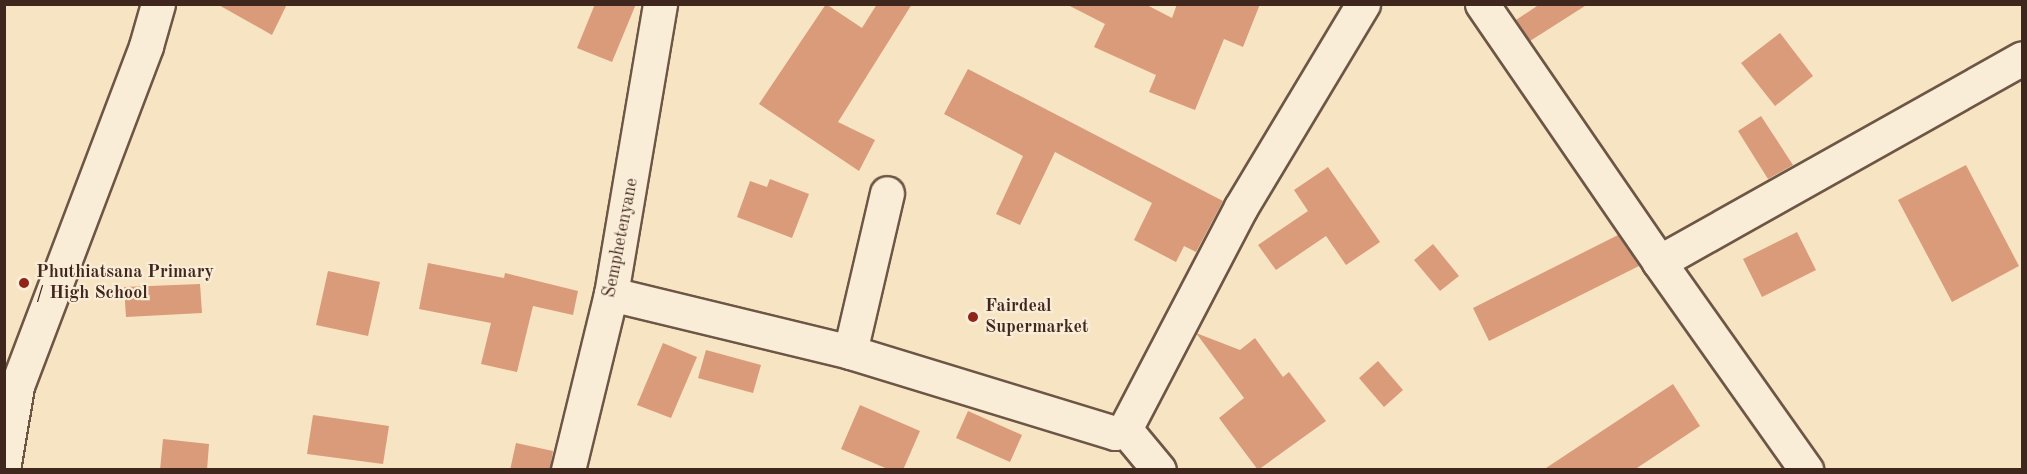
<!DOCTYPE html>
<style>
body{margin:0}
#map{position:relative;width:2027px;height:474px;overflow:hidden;background:#f7e4c3;font-family:"Old Standard TT",serif}
div>[style]{position:absolute}
.building>*{inset:0;background:#da9b7b}
.roads{filter:drop-shadow(2px 0 #6e5646) drop-shadow(-2px 0 #6e5646) drop-shadow(0 2px #6e5646) drop-shadow(0 -2px #6e5646)}
.street>*{height:33px;margin:-16.5px;padding:0 16.5px;transform-origin:16.5px;border-radius:16.5px;background:#faedd8}
.secondary>*{height:33px;margin:-16.5px;padding:0 16.5px;transform-origin:16.5px;border-radius:16.5px;background:#faedd8}
.dots>*{width:16px;height:16px;translate:-50% -50%;box-sizing:border-box;border:3px solid #faedd8;border-radius:50%}
span{translate:-50% -50%;white-space:nowrap;text-align:center;line-height:1.15;-webkit-text-stroke:4.5px #faedd8;paint-order:stroke}
.street-label{font-size:18px;color:#40271d}
.poi-label{font-size:18px;color:#40271d;font-weight:700}
.left{translate:0 -50%;text-align:left}
.frame{position:absolute;inset:0;border:6px solid #40271d;pointer-events:none}
</style>
<div id="map">
<div class="building">
<div style="clip-path:polygon(217px 4px,287px 4px,272px 35px)"></div>
<div style="clip-path:polygon(595px 4px,636px 4px,612px 62px,577px 48px)"></div>
<div style="clip-path:polygon(826px 4px,862px 28px,877px 4px,912px 4px,838px 122px,875px 140px,859px 171px,759px 104px)"></div>
<div style="clip-path:polygon(1066px 4px,1145px 4px,1172px 18px,1177px 4px,1260px 4px,1243px 47px,1224px 39px,1195px 110px,1149px 92px,1156px 75px,1094px 47px,1105px 24px)"></div>
<div style="clip-path:polygon(1540px 4px,1588px 4px,1530px 41px,1516px 20px)"></div>
<div style="clip-path:polygon(1780px 33px,1813px 76px,1775px 106px,1741px 63px)"></div>
<div style="clip-path:polygon(968px 69px,1223px 201px,1196px 252px,1184px 246px,1176px 262px,1134px 240px,1152px 203px,1055px 152px,1020px 225px,996px 214px,1023px 156px,944px 114px)"></div>
<div style="clip-path:polygon(1761px 116px,1793px 165px,1768px 179px,1738px 131px)"></div>
<div style="clip-path:polygon(1966px 165px,2019px 266px,1952px 302px,1898px 200px)"></div>
<div style="clip-path:polygon(1328px 167px,1380px 242px,1346px 265px,1326px 236px,1276px 270px,1258px 245px,1308px 211px,1294px 190px)"></div>
<div style="clip-path:polygon(770px 179px,809px 194px,792px 238px,737px 217px,750px 181px,767px 187px)"></div>
<div style="clip-path:polygon(1797px 232px,1816px 270px,1762px 297px,1743px 259px)"></div>
<div style="clip-path:polygon(1618px 235px,1639px 266px,1489px 341px,1473px 308px)"></div>
<div style="clip-path:polygon(1433px 244px,1459px 276px,1440px 291px,1414px 260px)"></div>
<div style="clip-path:polygon(428px 263px,504px 278px,505px 273px,578px 291px,573px 315px,533px 306px,517px 372px,481px 364px,491px 323px,419px 309px)"></div>
<div style="clip-path:polygon(328px 271px,380px 282px,368px 336px,316px 325px)"></div>
<div style="clip-path:polygon(200px 284px,202px 313px,126px 317px,124px 287px)"></div>
<div style="clip-path:polygon(1196px 333px,1240px 350px,1255px 338px,1283px 377px,1289px 372px,1326px 421px,1258px 470px,1219px 418px,1244px 398px)"></div>
<div style="clip-path:polygon(663px 343px,697px 357px,671px 418px,637px 405px)"></div>
<div style="clip-path:polygon(706px 350px,761px 365px,753px 393px,698px 378px)"></div>
<div style="clip-path:polygon(1378px 361px,1403px 390px,1384px 407px,1359px 378px)"></div>
<div style="clip-path:polygon(1673px 384px,1700px 426px,1634px 470px,1543px 470px)"></div>
<div style="clip-path:polygon(860px 405px,920px 431px,903px 470px,890px 470px,841px 449px)"></div>
<div style="clip-path:polygon(968px 411px,1022px 435px,1010px 462px,956px 438px)"></div>
<div style="clip-path:polygon(313px 415px,389px 426px,383px 464px,307px 454px)"></div>
<div style="clip-path:polygon(163px 439px,209px 444px,207px 470px,160px 470px)"></div>
<div style="clip-path:polygon(516px 443px,553px 451px,550px 470px,510px 470px)"></div>
</div>
<div class="roads">
<div class="street">
<div style="left:1482px;top:4px;width:313px;rotate:55.5deg"></div>
<div style="left:1659px;top:262px;width:416px;rotate:-29.3deg"></div>
<div style="left:1659px;top:262px;width:255px;rotate:54.7deg"></div>
<div style="left:611px;top:294px;width:246px;rotate:13.6deg"></div>
<div style="left:850px;top:352px;width:277px;rotate:17deg"></div>
<div style="left:1115px;top:433px;width:11px;rotate:-22deg"></div>
<div style="left:1125px;top:429px;width:250px;rotate:-62.4deg"></div>
<div style="left:1241px;top:207px;width:237px;rotate:-59deg"></div>
<div style="left:850px;top:352px;width:163px;rotate:-76.9deg"></div>
<div style="left:1125px;top:429px;width:53px;rotate:50.3deg"></div>
<div style="left:4px;top:463px;width:78px;rotate:-80.4deg"></div>
<div style="left:17px;top:386px;width:364px;rotate:-69.2deg"></div>
<div style="left:146px;top:46px;width:44px;rotate:-74.1deg"></div>
</div>
<div class="secondary">
<div style="left:568px;top:470px;width:181px;rotate:-76.3deg"></div>
<div style="left:611px;top:294px;width:294px;rotate:-80.4deg"></div>
</div>
</div>
<div class="dots">
<div style="left:24px;top:283px;background:#8f2418"></div>
<div style="left:973px;top:317px;background:#8f2418"></div>
</div>
<div class="street-label">
<span style="left:621px;top:238px;rotate:-79deg">Semphetenyane</span>
</div>
<div class="poi-label">
<span class="left" style="left:36px;top:283px">Phuthiatsana Primary<br>/ High School</span>
<span class="left" style="left:985px;top:317px">Fairdeal<br>Supermarket</span>
</div>
<div class="frame"></div>
</div>
